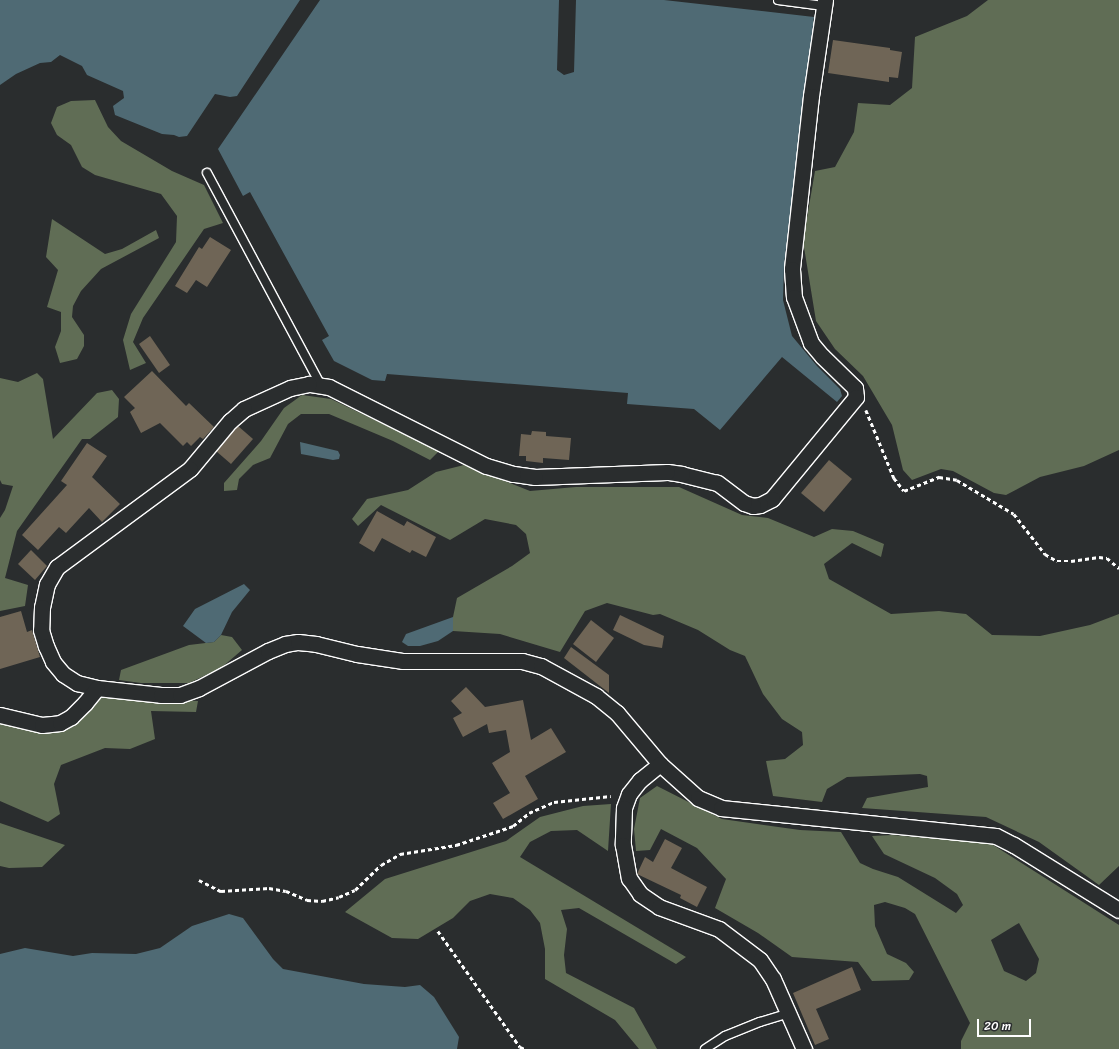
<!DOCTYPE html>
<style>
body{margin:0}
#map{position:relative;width:1119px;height:1049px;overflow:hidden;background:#2a2d2e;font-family:Sriracha,sans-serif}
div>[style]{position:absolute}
.green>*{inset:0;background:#606d55}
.water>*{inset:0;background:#4f6a74}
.building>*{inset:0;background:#6f6556}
.path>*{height:2.5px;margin-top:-1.25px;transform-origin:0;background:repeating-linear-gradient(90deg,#fff 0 4px,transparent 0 7px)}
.roads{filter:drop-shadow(1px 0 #fff) drop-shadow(-1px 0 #fff) drop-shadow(0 1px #fff) drop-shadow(0 -1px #fff)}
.service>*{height:8px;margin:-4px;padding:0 4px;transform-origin:4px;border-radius:4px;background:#2a2d2e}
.minor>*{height:15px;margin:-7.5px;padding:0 7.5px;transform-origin:7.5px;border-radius:7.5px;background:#2a2d2e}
span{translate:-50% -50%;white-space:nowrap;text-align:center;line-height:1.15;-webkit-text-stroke:3px #2a2d2e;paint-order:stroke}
.scale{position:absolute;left:977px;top:1019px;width:54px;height:18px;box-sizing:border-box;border:2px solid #fff;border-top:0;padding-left:5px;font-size:12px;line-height:14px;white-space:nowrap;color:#fff;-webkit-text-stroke:3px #2a2d2e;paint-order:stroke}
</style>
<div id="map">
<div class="green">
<div style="clip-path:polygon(988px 0,1119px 0,1119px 450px,1084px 466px,1040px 477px,1006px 495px,994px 493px,953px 471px,941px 469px,912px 480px,903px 470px,892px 425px,863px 376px,835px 349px,816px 321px,803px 241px,815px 171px,835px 167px,854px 132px,858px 103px,890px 105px,912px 88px,915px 37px,967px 16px)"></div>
<div style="clip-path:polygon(95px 100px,108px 127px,121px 141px,172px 171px,204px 185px,223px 223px,204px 229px,143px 318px,133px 342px,146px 363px,130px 370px,123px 340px,131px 314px,176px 242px,177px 216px,161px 194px,95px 175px,82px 167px,71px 145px,57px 135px,51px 123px,57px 107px,71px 101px)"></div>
<div style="clip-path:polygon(52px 219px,105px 254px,122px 249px,156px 230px,159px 238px,101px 269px,81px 291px,73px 306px,72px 317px,84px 335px,84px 346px,77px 359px,60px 363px,55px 347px,61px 331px,61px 312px,47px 307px,58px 270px,46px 257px)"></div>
<div style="clip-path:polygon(37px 373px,43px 379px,53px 439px,97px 393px,112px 390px,119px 399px,118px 417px,90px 439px,82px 439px,17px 531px,5px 578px,28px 585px,25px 606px,0 611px,0 518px,5px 510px,13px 486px,2px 484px,0 480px,0 378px,18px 382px)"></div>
<div style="clip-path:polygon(302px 395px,331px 399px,439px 451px,430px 460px,393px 441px,329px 414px,301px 414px,288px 424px,270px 458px,253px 465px,239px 479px,237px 490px,224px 491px,224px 483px,261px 441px,284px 408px)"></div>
<div style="clip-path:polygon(464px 465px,530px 491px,576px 487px,679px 487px,742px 515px,768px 518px,814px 537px,832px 529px,853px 531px,884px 544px,881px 557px,852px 543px,824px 564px,829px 579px,891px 614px,939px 611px,966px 614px,992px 635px,1040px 636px,1090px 625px,1119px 614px,1119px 866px,1099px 885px,1039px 842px,986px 817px,862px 808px,867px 798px,928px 787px,927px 776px,920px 774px,847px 777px,827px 789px,822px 802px,773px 796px,766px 761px,785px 759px,803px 745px,802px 732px,782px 719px,763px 694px,745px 656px,730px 650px,698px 630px,660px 614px,653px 615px,607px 603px,585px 611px,560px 652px,500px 634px,453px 631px,453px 617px,457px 598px,512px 566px,530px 553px,526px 534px,516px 525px,485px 519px,450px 540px,381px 505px,358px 526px,352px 519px,367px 499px,408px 490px,436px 472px)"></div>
<div style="clip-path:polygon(221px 635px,232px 637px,242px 650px,221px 668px,189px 683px,141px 683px,119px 680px,121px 670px,189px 645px,214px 642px)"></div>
<div style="clip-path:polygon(103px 696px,198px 701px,196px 712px,151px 711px,155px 739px,130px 749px,105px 748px,61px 765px,54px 784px,60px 814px,48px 822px,0 801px,0 723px,31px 731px,49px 733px,67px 728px,84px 716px)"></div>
<div style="clip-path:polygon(evenodd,657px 786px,722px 819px,800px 830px,841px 832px,860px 863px,873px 869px,898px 877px,956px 913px,963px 905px,957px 894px,935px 878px,884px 854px,872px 836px,892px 835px,990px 843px,1119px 925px,1119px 1049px,961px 1049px,961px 1041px,970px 1023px,915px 914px,905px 908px,885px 902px,874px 905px,875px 926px,887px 954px,906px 963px,914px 972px,909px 980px,872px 981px,858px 962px,792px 957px,758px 933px,715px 908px,726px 879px,697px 848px,661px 829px,650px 850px,636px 851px,634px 829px,640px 798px,657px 786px,1019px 923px,1039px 959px,1036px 973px,1026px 981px,1004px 971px,991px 940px,1019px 923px)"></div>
<div style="clip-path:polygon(611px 804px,608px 851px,577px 830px,551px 831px,530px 842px,520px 857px,686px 957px,676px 964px,579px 908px,561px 910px,567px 929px,564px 955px,566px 973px,634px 1008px,657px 1049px,639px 1049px,615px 1020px,545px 979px,545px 949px,540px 923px,530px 910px,513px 898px,490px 894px,470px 901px,453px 918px,418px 939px,392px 938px,345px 912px,385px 879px,506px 841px,540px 817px,583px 806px)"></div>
<div style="clip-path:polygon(0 823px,56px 842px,65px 845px,42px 867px,9px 868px,0 866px)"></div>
</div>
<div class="water">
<div style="clip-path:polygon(0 0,300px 0,237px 96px,230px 97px,215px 94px,187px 136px,179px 137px,174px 135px,162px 134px,115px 115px,113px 106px,124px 98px,123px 91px,87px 75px,82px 66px,60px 55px,51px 62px,40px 63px,16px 74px,0 85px)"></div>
<div style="clip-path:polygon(320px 0,559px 0,557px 70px,564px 75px,574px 72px,576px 0,664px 0,814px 17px,784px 265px,783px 300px,792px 336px,817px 366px,840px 389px,842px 396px,837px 402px,782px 357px,720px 430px,694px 409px,627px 404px,628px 393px,387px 374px,385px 381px,372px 380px,334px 361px,322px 340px,329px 336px,250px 192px,243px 196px,218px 149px)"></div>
<div style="clip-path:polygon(300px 442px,338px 451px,340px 455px,339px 459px,333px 460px,301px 454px)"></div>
<div style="clip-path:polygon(244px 584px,250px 590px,232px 612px,221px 635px,214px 642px,206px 643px,183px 626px,195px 609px)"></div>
<div style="clip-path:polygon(453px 617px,453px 631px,438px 641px,420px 646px,408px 646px,402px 642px,406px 634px)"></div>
<div style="clip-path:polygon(229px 914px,243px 918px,273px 959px,283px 969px,364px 984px,405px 987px,420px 985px,434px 997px,459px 1037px,457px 1049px,0 1049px,0 954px,25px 948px,73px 956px,92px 953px,136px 954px,160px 948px,192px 926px)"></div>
</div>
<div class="building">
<div style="clip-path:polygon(833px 40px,890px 48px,890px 50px,902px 52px,898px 78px,889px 77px,889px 82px,828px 73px)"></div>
<div style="clip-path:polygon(210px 237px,231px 250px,207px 287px,196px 280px,187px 293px,175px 286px,199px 247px,202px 249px)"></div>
<div style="clip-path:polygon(150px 336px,170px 365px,159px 373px,139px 344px)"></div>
<div style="clip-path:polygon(152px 371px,186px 406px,189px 403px,214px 427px,203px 439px,200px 437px,191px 446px,187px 442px,183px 446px,160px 423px,141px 433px,130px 412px,135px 408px,124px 397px)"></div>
<div style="clip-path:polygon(238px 426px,253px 439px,231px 464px,216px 451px)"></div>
<div style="clip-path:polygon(532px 431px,546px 432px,546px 436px,571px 438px,569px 460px,543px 458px,543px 463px,526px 461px,526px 456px,519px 456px,521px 434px,531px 435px)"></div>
<div style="clip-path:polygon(87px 443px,107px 456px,92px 477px,120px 504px,102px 522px,89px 508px,66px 533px,59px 527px,38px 550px,22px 535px,67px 485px,61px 481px)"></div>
<div style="clip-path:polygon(829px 460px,852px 479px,824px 512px,801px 493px)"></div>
<div style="clip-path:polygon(377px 511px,404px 526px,407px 521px,436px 537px,426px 557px,412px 550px,410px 553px,382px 538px,374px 552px,359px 543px)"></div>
<div style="clip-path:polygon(31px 550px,47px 566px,35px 580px,18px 564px)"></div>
<div style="clip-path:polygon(21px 611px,27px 632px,32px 630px,40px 657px,0 669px,0 617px)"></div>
<div style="clip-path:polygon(620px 615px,664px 636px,662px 648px,644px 645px,613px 630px)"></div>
<div style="clip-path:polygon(591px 620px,614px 638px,596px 662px,573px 644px)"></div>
<div style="clip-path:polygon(571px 647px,609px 675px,609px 693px,564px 658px)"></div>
<div style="clip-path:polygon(466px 687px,485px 707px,523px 700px,531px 740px,551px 728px,566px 752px,525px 776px,538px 799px,503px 819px,493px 803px,510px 793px,492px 763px,510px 752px,506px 730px,489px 733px,487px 724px,463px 737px,453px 718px,462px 713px,451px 701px)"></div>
<div style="clip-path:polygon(665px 839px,682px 848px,671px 868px,707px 887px,697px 907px,680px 898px,681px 895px,637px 874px,645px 857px,653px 862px)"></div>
<div style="clip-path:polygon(852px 967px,861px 990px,816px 1009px,829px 1039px,815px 1045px,793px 993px)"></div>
</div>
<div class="path">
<div style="left:866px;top:410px;width:74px;rotate:67.6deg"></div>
<div style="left:894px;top:478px;width:16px;rotate:52deg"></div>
<div style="left:904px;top:491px;width:38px;rotate:-22deg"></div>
<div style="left:939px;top:477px;width:18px;rotate:9deg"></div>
<div style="left:957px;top:480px;width:66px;rotate:30.8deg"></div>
<div style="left:1014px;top:514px;width:51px;rotate:52.2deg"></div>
<div style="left:1045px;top:554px;width:14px;rotate:30deg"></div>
<div style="left:1057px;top:561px;width:14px"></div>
<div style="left:1071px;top:561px;width:28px;rotate:-8deg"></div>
<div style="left:1099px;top:557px;width:8px;rotate:7deg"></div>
<div style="left:1107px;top:558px;width:16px;rotate:40deg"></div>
<div style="left:199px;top:880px;width:25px;rotate:27deg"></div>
<div style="left:221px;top:891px;width:48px;rotate:-3.6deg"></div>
<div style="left:269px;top:888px;width:17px;rotate:10deg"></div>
<div style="left:286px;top:891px;width:23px;rotate:23deg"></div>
<div style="left:307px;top:900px;width:15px;rotate:4deg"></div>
<div style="left:322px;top:901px;width:17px;rotate:-13deg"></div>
<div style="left:339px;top:897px;width:17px;rotate:-24deg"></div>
<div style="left:355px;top:890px;width:36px;rotate:-44deg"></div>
<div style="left:381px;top:865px;width:22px;rotate:-30deg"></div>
<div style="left:400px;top:854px;width:57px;rotate:-9.1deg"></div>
<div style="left:456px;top:845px;width:60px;rotate:-18.4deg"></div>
<div style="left:513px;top:826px;width:21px;rotate:-39deg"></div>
<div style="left:529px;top:813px;width:27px;rotate:-24deg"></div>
<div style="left:554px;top:802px;width:57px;rotate:-6deg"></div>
<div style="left:438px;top:931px;width:142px;rotate:54.7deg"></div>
<div style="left:520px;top:1047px;width:5px;rotate:22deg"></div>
</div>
<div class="roads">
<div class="service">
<div style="left:778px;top:0;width:46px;rotate:7.4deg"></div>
<div style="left:207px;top:173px;width:239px;rotate:61.8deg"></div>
<div style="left:705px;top:1049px;width:24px;rotate:-33deg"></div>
<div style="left:725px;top:1036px;width:38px;rotate:-22deg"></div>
<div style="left:760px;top:1022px;width:30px;rotate:-17deg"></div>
</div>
<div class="minor">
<div style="left:825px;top:0;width:97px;rotate:98.3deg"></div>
<div style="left:811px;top:96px;width:174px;rotate:96.3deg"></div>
<div style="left:792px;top:269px;width:28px;rotate:86deg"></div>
<div style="left:794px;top:297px;width:49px;rotate:69.7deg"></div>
<div style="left:811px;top:343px;width:17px;rotate:50deg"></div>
<div style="left:822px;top:356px;width:46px;rotate:44.1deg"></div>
<div style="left:855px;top:388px;width:9px;rotate:84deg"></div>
<div style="left:856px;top:397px;width:132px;rotate:129.5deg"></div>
<div style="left:772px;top:499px;width:13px;rotate:153deg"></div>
<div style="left:760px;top:505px;width:7px;rotate:172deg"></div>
<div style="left:753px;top:506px;width:9px;rotate:-162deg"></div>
<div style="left:744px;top:503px;width:34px;rotate:-143deg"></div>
<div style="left:717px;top:483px;width:36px;rotate:-166deg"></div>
<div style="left:682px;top:474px;width:15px;rotate:-172deg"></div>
<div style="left:667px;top:472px;width:132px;rotate:177.8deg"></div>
<div style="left:535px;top:477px;width:22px;rotate:-172deg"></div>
<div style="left:513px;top:474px;width:28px;rotate:-163deg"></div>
<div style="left:486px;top:466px;width:176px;rotate:-153.3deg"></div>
<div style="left:329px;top:387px;width:20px;rotate:-171deg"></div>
<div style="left:309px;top:384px;width:19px;rotate:168deg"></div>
<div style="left:290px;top:388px;width:51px;rotate:155.5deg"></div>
<div style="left:244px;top:409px;width:18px;rotate:139deg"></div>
<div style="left:230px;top:421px;width:62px;rotate:129.8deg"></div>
<div style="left:190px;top:469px;width:165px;rotate:143.6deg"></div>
<div style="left:57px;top:567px;width:20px;rotate:120deg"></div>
<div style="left:47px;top:584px;width:24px;rotate:102deg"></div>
<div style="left:42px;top:607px;width:23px;rotate:92deg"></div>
<div style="left:41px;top:630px;width:17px;rotate:73deg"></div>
<div style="left:46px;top:646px;width:17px;rotate:66deg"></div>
<div style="left:53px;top:662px;width:16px;rotate:50deg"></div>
<div style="left:63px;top:674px;width:17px;rotate:33deg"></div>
<div style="left:77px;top:683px;width:21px;rotate:14deg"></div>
<div style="left:97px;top:688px;width:64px;rotate:6.2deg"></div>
<div style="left:161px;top:695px;width:19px"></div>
<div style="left:180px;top:695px;width:20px;rotate:-20deg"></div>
<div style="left:199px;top:688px;width:78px;rotate:-28.2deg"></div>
<div style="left:268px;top:651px;width:18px;rotate:-22deg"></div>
<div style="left:285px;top:644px;width:13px;rotate:-9deg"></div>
<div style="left:298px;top:642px;width:18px;rotate:6deg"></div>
<div style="left:316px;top:644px;width:42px;rotate:13.7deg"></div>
<div style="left:357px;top:654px;width:47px;rotate:8.7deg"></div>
<div style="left:403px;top:661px;width:119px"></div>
<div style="left:522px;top:661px;width:20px;rotate:15deg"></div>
<div style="left:541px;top:666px;width:63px;rotate:28.6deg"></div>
<div style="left:596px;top:696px;width:27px;rotate:39deg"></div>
<div style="left:617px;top:713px;width:67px;rotate:49.9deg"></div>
<div style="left:660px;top:764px;width:51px;rotate:41.8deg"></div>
<div style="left:698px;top:798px;width:25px;rotate:23deg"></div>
<div style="left:721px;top:808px;width:276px;rotate:5.8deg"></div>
<div style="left:996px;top:836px;width:20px;rotate:27deg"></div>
<div style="left:1014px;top:845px;width:123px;rotate:31.8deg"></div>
<div style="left:0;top:715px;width:43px;rotate:13.4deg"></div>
<div style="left:42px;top:725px;width:18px;rotate:-6deg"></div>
<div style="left:60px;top:723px;width:13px;rotate:-29deg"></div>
<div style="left:71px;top:717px;width:20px;rotate:-45deg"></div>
<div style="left:85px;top:703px;width:19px;rotate:-51deg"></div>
<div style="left:660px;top:764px;width:26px;rotate:141deg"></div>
<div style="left:640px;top:780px;width:18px;rotate:128deg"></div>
<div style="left:629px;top:794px;width:15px;rotate:110deg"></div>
<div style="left:624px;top:808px;width:37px;rotate:92deg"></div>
<div style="left:623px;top:845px;width:34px;rotate:80deg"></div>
<div style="left:629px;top:878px;width:19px;rotate:55deg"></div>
<div style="left:640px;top:894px;width:23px;rotate:34deg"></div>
<div style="left:659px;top:907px;width:64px;rotate:20.1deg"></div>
<div style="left:719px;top:929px;width:51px;rotate:37.1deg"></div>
<div style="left:760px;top:960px;width:23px;rotate:56deg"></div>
<div style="left:773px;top:979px;width:77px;rotate:66.1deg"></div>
</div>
</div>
<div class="scale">20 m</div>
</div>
